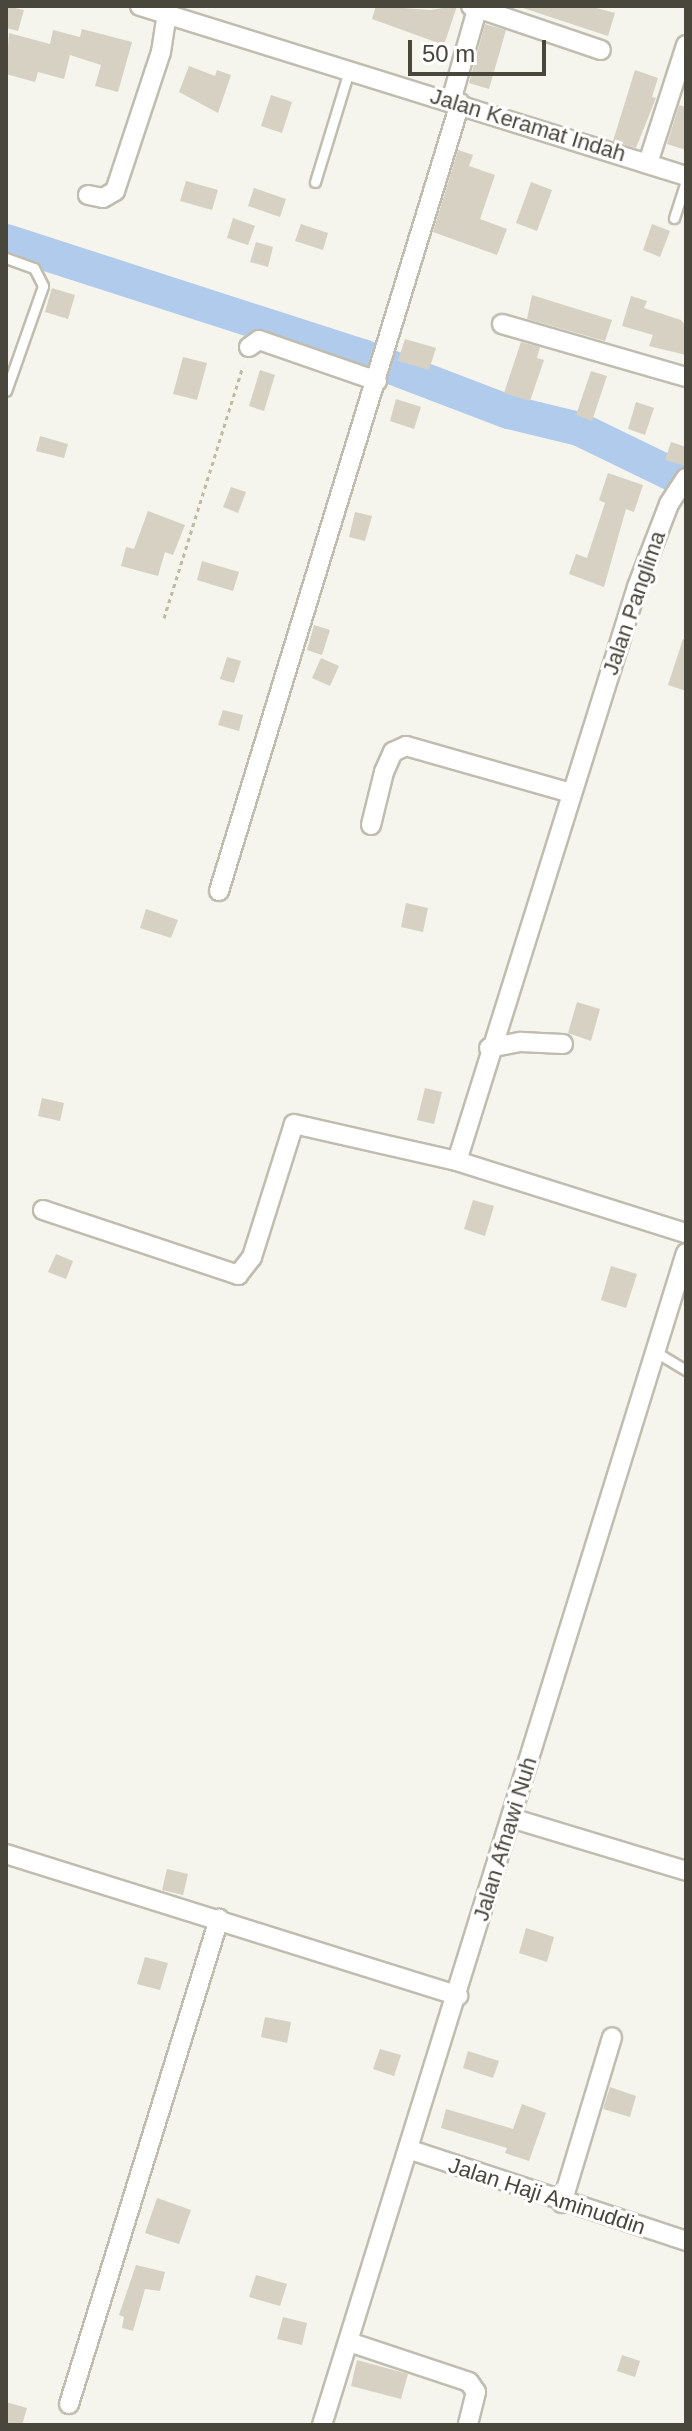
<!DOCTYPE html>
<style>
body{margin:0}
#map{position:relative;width:692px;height:2431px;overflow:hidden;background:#f5f4ed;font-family:Arial,sans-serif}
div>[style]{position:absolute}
.river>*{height:34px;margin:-17px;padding:0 17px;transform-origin:17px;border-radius:17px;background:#b0cbeb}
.building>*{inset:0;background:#d6d1c3}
.path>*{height:3px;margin-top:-1.5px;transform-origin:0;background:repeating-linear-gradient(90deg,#c1baa2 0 4px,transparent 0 8px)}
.roads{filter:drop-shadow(2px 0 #c0bdb0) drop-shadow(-2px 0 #c0bdb0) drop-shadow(0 2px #c0bdb0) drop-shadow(0 -2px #c0bdb0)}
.service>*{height:9px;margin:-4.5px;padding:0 4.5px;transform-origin:4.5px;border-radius:4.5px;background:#fff}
.minor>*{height:18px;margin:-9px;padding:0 9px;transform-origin:9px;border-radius:9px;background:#fff}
span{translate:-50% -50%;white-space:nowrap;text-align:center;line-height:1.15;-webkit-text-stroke:6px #fff;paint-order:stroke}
.street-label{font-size:22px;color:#49463b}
.frame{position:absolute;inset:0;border:8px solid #49463b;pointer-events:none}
.scale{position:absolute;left:408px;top:40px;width:138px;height:36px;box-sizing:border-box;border:4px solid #49463b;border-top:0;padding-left:10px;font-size:24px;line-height:28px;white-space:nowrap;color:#49463b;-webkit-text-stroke:6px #fff;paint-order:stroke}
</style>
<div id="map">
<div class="river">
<div style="left:6px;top:241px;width:374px;rotate:17.9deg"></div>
<div style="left:362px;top:356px;width:157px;rotate:20.9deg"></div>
<div style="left:509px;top:412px;width:72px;rotate:13.7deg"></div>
<div style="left:579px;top:429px;width:119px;rotate:25.9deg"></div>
</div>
<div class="building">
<div style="clip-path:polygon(6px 6px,24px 10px,18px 31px,6px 28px)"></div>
<div style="clip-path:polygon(376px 6px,430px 10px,457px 6px,444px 45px,372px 19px)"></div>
<div style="clip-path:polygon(517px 6px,589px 6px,615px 13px,608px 36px)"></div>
<div style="clip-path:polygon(485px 24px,506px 30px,489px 89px,469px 83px)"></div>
<div style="clip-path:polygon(82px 29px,132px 42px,118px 92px,95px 86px,101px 65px,70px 55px,64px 79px,38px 72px,35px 82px,6px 74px,9px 33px,50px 44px,53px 30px,80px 37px)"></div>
<div style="clip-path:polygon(189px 66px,215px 76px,217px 70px,231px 75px,218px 113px,179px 92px)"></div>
<div style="clip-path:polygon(635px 70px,658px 78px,652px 97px,656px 98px,636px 148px,613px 141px)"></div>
<div style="clip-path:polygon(271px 95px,292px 102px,282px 133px,261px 126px)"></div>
<div style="clip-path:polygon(679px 105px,686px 107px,686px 150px,667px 144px)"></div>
<div style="clip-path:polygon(458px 150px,473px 155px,469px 166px,495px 175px,480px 219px,507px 229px,497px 255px,433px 232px)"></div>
<div style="clip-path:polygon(186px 181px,218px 190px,212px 210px,180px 201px)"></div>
<div style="clip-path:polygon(531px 182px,552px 190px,537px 231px,516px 223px)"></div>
<div style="clip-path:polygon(254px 188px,286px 199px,280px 217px,248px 206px)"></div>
<div style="clip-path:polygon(233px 218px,255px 226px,248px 245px,227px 238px)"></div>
<div style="clip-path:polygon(301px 224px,328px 233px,323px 250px,295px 241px)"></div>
<div style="clip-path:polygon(652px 224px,670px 231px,660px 257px,643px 250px)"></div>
<div style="clip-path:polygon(256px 242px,273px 247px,268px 267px,250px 262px)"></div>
<div style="clip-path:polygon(52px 288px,75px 295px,68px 319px,45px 312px)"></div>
<div style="clip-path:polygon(532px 295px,612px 320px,605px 341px,527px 319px)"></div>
<div style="clip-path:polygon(631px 296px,647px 301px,644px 308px,681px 320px,686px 326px,686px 355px,649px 346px,653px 335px,622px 326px)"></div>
<div style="clip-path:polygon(405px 339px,436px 348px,429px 370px,398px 361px)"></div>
<div style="clip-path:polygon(521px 342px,540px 347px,537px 358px,544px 360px,530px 401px,504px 393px)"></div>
<div style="clip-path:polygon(183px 357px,207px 363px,197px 400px,173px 394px)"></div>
<div style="clip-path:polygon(260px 370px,275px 375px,264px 411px,249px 406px)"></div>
<div style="clip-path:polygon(591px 371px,607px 376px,592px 421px,576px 415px)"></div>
<div style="clip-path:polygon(396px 399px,421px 407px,414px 429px,390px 421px)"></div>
<div style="clip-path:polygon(636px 402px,654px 408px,645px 435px,628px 429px)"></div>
<div style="clip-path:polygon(40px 436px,68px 444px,64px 458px,36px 451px)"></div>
<div style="clip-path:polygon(671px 442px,686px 447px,686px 466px,665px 460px)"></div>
<div style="clip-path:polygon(608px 473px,643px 485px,634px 512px,626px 509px,604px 587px,569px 574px,576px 554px,587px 558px,605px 503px,599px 500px)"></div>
<div style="clip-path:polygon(231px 487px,246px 492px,238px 513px,223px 507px)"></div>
<div style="clip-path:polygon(148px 511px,185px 525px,173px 555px,165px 552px,158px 576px,121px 566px,126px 547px,134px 549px)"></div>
<div style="clip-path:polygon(355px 512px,372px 516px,365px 541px,349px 537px)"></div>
<div style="clip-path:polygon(202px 561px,239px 572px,233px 591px,197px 580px)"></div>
<div style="clip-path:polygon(314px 625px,330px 630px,322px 655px,307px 650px)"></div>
<div style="clip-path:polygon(683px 639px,686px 639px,686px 691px,668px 685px)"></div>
<div style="clip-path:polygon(227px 657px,241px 661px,234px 683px,220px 679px)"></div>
<div style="clip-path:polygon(321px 658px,339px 666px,330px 686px,312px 678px)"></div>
<div style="clip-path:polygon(223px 710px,243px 715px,239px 731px,218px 725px)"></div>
<div style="clip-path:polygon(406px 903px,428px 908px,423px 932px,401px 927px)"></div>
<div style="clip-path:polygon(146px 909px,178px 920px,171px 938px,140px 928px)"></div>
<div style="clip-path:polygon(577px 1002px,600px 1009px,591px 1041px,568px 1033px)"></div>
<div style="clip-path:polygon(425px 1088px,442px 1092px,434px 1124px,417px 1120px)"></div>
<div style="clip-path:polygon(42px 1098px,64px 1103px,60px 1121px,38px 1116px)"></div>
<div style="clip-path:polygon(473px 1200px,494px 1206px,485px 1236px,464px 1229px)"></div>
<div style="clip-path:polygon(56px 1254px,73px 1261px,66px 1279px,48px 1272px)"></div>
<div style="clip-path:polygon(611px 1266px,637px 1274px,626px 1308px,601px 1300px)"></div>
<div style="clip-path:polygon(167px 1869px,188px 1874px,183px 1895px,162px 1890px)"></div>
<div style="clip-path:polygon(526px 1928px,554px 1937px,547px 1962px,519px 1953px)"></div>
<div style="clip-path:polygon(145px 1957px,168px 1963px,160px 1990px,137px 1984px)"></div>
<div style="clip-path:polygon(265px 2017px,291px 2022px,287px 2043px,261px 2037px)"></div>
<div style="clip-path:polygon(380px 2049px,401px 2055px,394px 2076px,373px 2069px)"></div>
<div style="clip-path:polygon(468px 2051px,499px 2061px,493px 2078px,463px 2068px)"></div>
<div style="clip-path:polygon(610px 2087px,636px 2096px,630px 2117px,603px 2109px)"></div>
<div style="clip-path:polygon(522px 2104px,546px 2113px,529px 2161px,505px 2153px,507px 2148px,441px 2128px,446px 2109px,513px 2129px)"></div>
<div style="clip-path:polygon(157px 2198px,191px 2210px,179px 2244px,145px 2233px)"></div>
<div style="clip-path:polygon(136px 2265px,165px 2272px,160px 2291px,145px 2289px,133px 2331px,122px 2328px,124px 2317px,119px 2315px)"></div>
<div style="clip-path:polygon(256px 2275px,287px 2284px,280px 2306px,249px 2297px)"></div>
<div style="clip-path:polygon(283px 2317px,307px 2323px,302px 2345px,277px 2339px)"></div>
<div style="clip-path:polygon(622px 2355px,640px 2361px,635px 2377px,617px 2371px)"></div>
<div style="clip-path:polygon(357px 2360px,408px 2374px,401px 2399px,351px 2386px)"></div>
<div style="clip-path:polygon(6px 2402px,27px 2408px,22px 2425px,6px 2425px)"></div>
</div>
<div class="path">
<div style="left:164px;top:618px;width:264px;rotate:-72.6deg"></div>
</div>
<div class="roads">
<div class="service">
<div style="left:315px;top:182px;width:116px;rotate:-73deg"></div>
<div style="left:674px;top:218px;width:40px;rotate:-72deg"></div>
<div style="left:6px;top:258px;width:30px;rotate:20deg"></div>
<div style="left:34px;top:268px;width:20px;rotate:63deg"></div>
<div style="left:43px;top:286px;width:111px;rotate:109.4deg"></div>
<div style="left:654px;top:1351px;width:37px;rotate:31deg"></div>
</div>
<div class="minor">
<div style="left:140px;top:6px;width:572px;rotate:17.29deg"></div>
<div style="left:471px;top:6px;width:137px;rotate:18.7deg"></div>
<div style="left:451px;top:101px;width:99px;rotate:-74.1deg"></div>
<div style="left:648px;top:163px;width:124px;rotate:-72.1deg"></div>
<div style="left:88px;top:195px;width:15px;rotate:11deg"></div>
<div style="left:103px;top:198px;width:14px;rotate:-30deg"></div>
<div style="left:115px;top:191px;width:146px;rotate:-71.7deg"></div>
<div style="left:161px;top:52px;width:47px;rotate:-81.3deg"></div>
<div style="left:502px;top:324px;width:191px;rotate:16.1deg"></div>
<div style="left:249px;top:347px;width:12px;rotate:-35deg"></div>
<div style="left:259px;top:340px;width:125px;rotate:19.2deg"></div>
<div style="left:371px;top:825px;width:55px;rotate:-76.2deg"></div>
<div style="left:384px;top:772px;width:22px;rotate:-66deg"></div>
<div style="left:393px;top:752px;width:14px;rotate:-25deg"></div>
<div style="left:406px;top:746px;width:172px;rotate:15.9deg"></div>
<div style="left:219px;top:891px;width:824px;rotate:-72.99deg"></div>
<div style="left:489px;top:1048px;width:33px;rotate:-11deg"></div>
<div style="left:521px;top:1042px;width:42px;rotate:2.7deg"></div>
<div style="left:457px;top:1161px;width:602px;rotate:-72.59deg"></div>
<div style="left:637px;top:587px;width:89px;rotate:-68.9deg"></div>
<div style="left:669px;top:504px;width:31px;rotate:-57deg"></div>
<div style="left:43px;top:1210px;width:206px;rotate:18.4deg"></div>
<div style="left:238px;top:1275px;width:23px;rotate:-52deg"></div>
<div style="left:252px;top:1257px;width:139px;rotate:-72.5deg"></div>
<div style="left:294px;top:1124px;width:167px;rotate:12.8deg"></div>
<div style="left:457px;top:1161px;width:240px;rotate:17.5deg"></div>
<div style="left:511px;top:1818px;width:183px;rotate:16.8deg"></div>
<div style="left:6px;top:1854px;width:474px;rotate:17.4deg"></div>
<div style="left:408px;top:2149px;width:293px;rotate:18.3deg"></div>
<div style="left:562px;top:2203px;width:173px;rotate:-73.2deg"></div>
<div style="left:349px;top:2342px;width:126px;rotate:18.4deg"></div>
<div style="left:469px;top:2382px;width:12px;rotate:55deg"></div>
<div style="left:476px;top:2392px;width:34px;rotate:104deg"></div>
<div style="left:69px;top:2404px;width:508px;rotate:-72.81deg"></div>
<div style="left:322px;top:2425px;width:1227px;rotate:-72.75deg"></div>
</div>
</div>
<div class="street-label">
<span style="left:528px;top:125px;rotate:17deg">Jalan Keramat Indah</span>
<span style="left:634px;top:603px;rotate:-71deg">Jalan Panglima</span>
<span style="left:505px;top:1839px;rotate:-73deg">Jalan Afnawi Nuh</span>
<span style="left:547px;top:2196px;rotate:18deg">Jalan Haji Aminuddin</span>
</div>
<div class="frame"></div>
<div class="scale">50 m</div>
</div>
